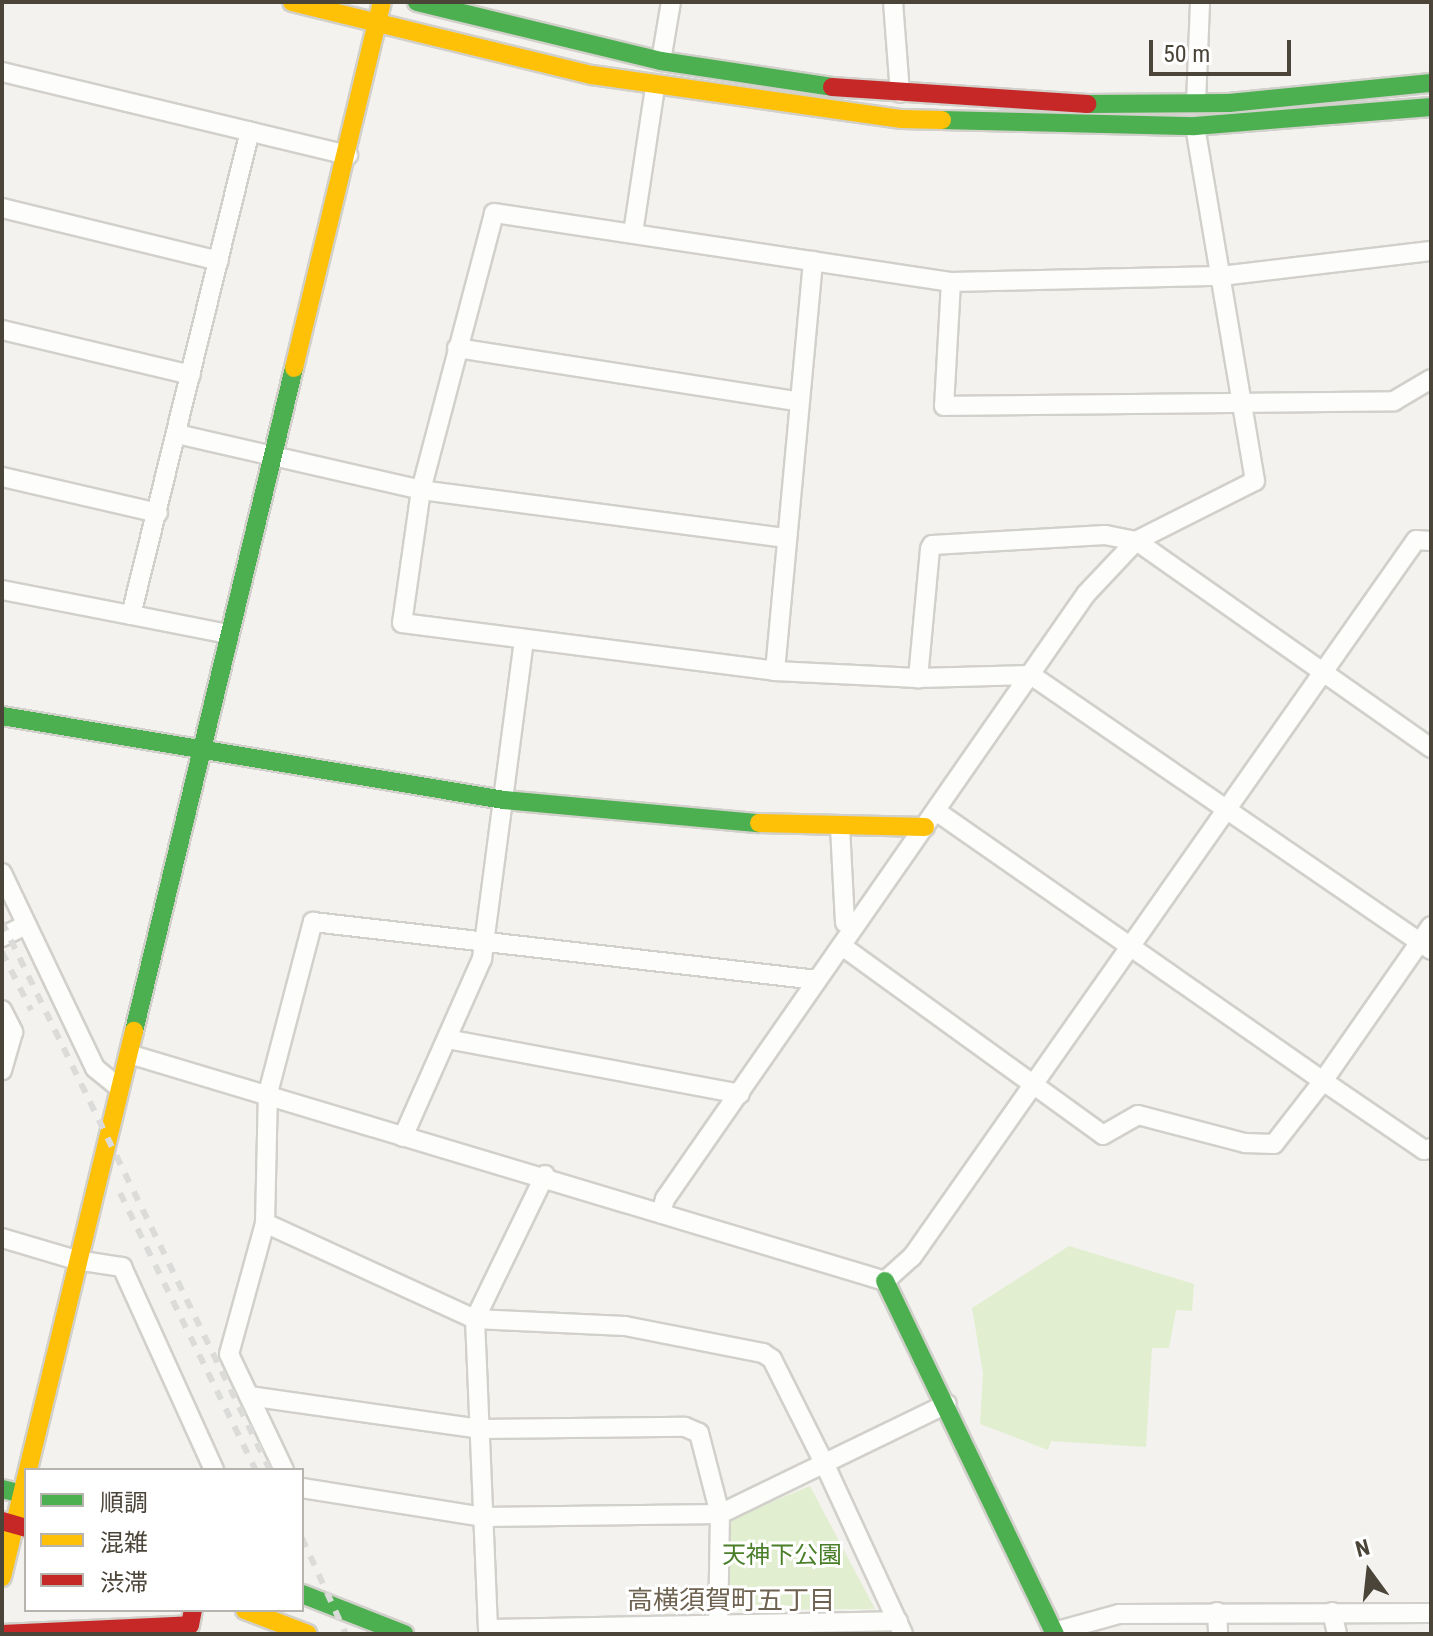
<!DOCTYPE html>
<meta charset="utf-8">
<style>
body{margin:0}
#map{position:relative;width:1433px;height:1636px;overflow:hidden;background:#f4f2ee;font-family:"Roboto Condensed","Noto Sans JP",sans-serif}
div>[style]{position:absolute}
.green>*{inset:0;background:#e1eecf}
.roads{filter:drop-shadow(2px 0 #d2d0cb) drop-shadow(-2px 0 #d2d0cb) drop-shadow(0 2px #d2d0cb) drop-shadow(0 -2px #d2d0cb)}
.street>*{height:18px;margin:-9px;padding:0 9px;transform-origin:9px;border-radius:9px;background:#fdfdfc}
.fast>*{height:18px;margin:-9px;padding:0 9px;transform-origin:9px;border-radius:9px;background:#4caf50}
.slow>*{height:18px;margin:-9px;padding:0 9px;transform-origin:9px;border-radius:9px;background:#ffc107}
.jam>*{height:18px;margin:-9px;padding:0 9px;transform-origin:9px;border-radius:9px;background:#c62828}
.rail>*{height:6px;margin-top:-3px;transform-origin:0;background:repeating-linear-gradient(90deg,#dbdbda 0 10px,transparent 0 20px)}
span{translate:-50% -50%;white-space:nowrap;text-align:center;line-height:1.15;-webkit-text-stroke:6px #fff;paint-order:stroke}
.park-label{font-size:24px;color:#4a7f2a}
.neighbourhood-label{font-size:26px;color:#6e6250}
.frame{position:absolute;inset:0;border:4px solid #4b4439;pointer-events:none}
.legend{position:absolute;left:24px;top:1468px;width:280px;height:144px;box-sizing:border-box;background:#fff;border:2px solid #b7b4b0;margin:0;padding:10px 14px;list-style:none;font-size:24px;color:#4b4439}
.legend li{display:flex;align-items:center;gap:16px;height:40px}
.legend b{width:40px;border:2px solid #b7b4b0}
.north{position:absolute;left:1329px;top:1532px;width:80px;height:80px;-webkit-text-stroke:6px #fff;paint-order:stroke;rotate:345deg;font-size:22px;font-weight:700;line-height:32px;text-align:center;color:#4b4439}
.north::after{content:'';display:block;margin:auto;width:28px;height:36px;background:#4b4439;clip-path:polygon(50% 0,100% 100%,50% 72%,0 100%)}
.scale{position:absolute;left:1149px;top:40px;width:142px;height:36px;box-sizing:border-box;border:4px solid #4b4439;border-top:0;padding-left:10px;font-size:24px;line-height:28px;white-space:nowrap;color:#4b4439;-webkit-text-stroke:6px #fff;paint-order:stroke}
</style>
<div id="map">
<div class="green">
<div style="clip-path:polygon(1069px 1246px,1194px 1284px,1192px 1311px,1176px 1310px,1169px 1348px,1152px 1348px,1146px 1447px,1051px 1441px,1048px 1450px,980px 1424px,983px 1373px,972px 1308px)"></div>
<div style="clip-path:polygon(810px 1486px,875px 1609px,732px 1610px,724px 1529px,731px 1519px)"></div>
</div>
<div class="roads">
<div class="street">
<div style="left:893px;top:2px;width:91px;rotate:85.6deg"></div>
<div style="left:661px;top:61px;width:60px;rotate:-80.4deg"></div>
<div style="left:2px;top:72px;width:356px;rotate:13.5deg"></div>
<div style="left:1196px;top:103px;width:101px;rotate:-87.7deg"></div>
<div style="left:2px;top:208px;width:223px;rotate:13.7deg"></div>
<div style="left:633px;top:233px;width:148px;rotate:-81.4deg"></div>
<div style="left:951px;top:282px;width:124px;rotate:93.2deg"></div>
<div style="left:944px;top:406px;width:450px;rotate:-0.6deg"></div>
<div style="left:1394px;top:401px;width:43px;rotate:-30.7deg"></div>
<div style="left:2px;top:330px;width:194px;rotate:13.4deg"></div>
<div style="left:457px;top:348px;width:344px;rotate:8.9deg"></div>
<div style="left:177px;top:434px;width:250px;rotate:12.9deg"></div>
<div style="left:421px;top:490px;width:286px;rotate:-75.2deg"></div>
<div style="left:494px;top:213px;width:462px;rotate:8.6deg"></div>
<div style="left:951px;top:282px;width:270px;rotate:-1.3deg"></div>
<div style="left:1221px;top:276px;width:211px;rotate:-6.8deg"></div>
<div style="left:2px;top:477px;width:160px;rotate:13deg"></div>
<div style="left:785px;top:538px;width:367px;rotate:-172.5deg"></div>
<div style="left:421px;top:490px;width:134px;rotate:98.1deg"></div>
<div style="left:402px;top:623px;width:376px;rotate:7.3deg"></div>
<div style="left:775px;top:671px;width:143px;rotate:2.8deg"></div>
<div style="left:2px;top:590px;width:131px;rotate:11deg"></div>
<div style="left:228px;top:634px;width:99px;rotate:-168.9deg"></div>
<div style="left:131px;top:615px;width:498px;rotate:-76.2deg"></div>
<div style="left:775px;top:671px;width:412px;rotate:-84.7deg"></div>
<div style="left:1431px;top:748px;width:360px;rotate:-144.9deg"></div>
<div style="left:1136px;top:541px;width:32px;rotate:-169deg"></div>
<div style="left:1105px;top:535px;width:173px;rotate:176.7deg"></div>
<div style="left:932px;top:545px;width:4px;rotate:117deg"></div>
<div style="left:930px;top:549px;width:130px;rotate:95.3deg"></div>
<div style="left:918px;top:678px;width:113px;rotate:-1.5deg"></div>
<div style="left:1031px;top:675px;width:485px;rotate:34.5deg"></div>
<div style="left:936px;top:811px;width:472px;rotate:34.9deg"></div>
<div style="left:1323px;top:1081px;width:189px;rotate:-55.1deg"></div>
<div style="left:840px;top:827px;width:96px;rotate:87deg"></div>
<div style="left:2px;top:873px;width:216px;rotate:64.5deg"></div>
<div style="left:95px;top:1068px;width:32px;rotate:39deg"></div>
<div style="left:2px;top:937px;width:27px;rotate:-27deg"></div>
<div style="left:842px;top:946px;width:322px;rotate:35.9deg"></div>
<div style="left:1103px;top:1135px;width:40px;rotate:-29.7deg"></div>
<div style="left:1138px;top:1115px;width:111px;rotate:14.7deg"></div>
<div style="left:1245px;top:1143px;width:29px;rotate:2deg"></div>
<div style="left:1274px;top:1144px;width:80px;rotate:-52.1deg"></div>
<div style="left:1323px;top:1081px;width:122px;rotate:34.3deg"></div>
<div style="left:1424px;top:1150px;width:7px;rotate:-16deg"></div>
<div style="left:2px;top:1010px;width:25px;rotate:63deg"></div>
<div style="left:13px;top:1032px;width:40px;rotate:106deg"></div>
<div style="left:447px;top:1039px;width:298px;rotate:10.6deg"></div>
<div style="left:129px;top:1054px;width:789px;rotate:16.71deg"></div>
<div style="left:885px;top:1281px;width:36px;rotate:-42deg"></div>
<div style="left:912px;top:1257px;width:876px;rotate:-54.9deg"></div>
<div style="left:1416px;top:540px;width:15px;rotate:4deg"></div>
<div style="left:403px;top:1137px;width:195px;rotate:-66.1deg"></div>
<div style="left:482px;top:959px;width:323px;rotate:-82.5deg"></div>
<div style="left:545px;top:1175px;width:160px;rotate:115.9deg"></div>
<div style="left:475px;top:1319px;width:310px;rotate:87.6deg"></div>
<div style="left:488px;top:1629px;width:410px;rotate:-1.1deg"></div>
<div style="left:661px;top:1213px;width:15px;rotate:-74deg"></div>
<div style="left:665px;top:1199px;width:737px;rotate:-55.17deg"></div>
<div style="left:1086px;top:594px;width:73px;rotate:-46.7deg"></div>
<div style="left:1136px;top:541px;width:133px;rotate:-26.8deg"></div>
<div style="left:1255px;top:481px;width:360px;rotate:-99.6deg"></div>
<div style="left:265px;top:1223px;width:231px;rotate:24.6deg"></div>
<div style="left:475px;top:1319px;width:150px;rotate:2.7deg"></div>
<div style="left:625px;top:1326px;width:141px;rotate:11.1deg"></div>
<div style="left:763px;top:1353px;width:11px;rotate:34deg"></div>
<div style="left:772px;top:1359px;width:119px;rotate:63.4deg"></div>
<div style="left:825px;top:1465px;width:186px;rotate:65.2deg"></div>
<div style="left:2px;top:1238px;width:77px;rotate:16.6deg"></div>
<div style="left:76px;top:1260px;width:47px;rotate:8.7deg"></div>
<div style="left:122px;top:1267px;width:223px;rotate:65.6deg"></div>
<div style="left:249px;top:1396px;width:233px;rotate:8.1deg"></div>
<div style="left:480px;top:1429px;width:205px;rotate:-0.6deg"></div>
<div style="left:685px;top:1427px;width:15px;rotate:23deg"></div>
<div style="left:699px;top:1433px;width:84px;rotate:75.5deg"></div>
<div style="left:720px;top:1514px;width:120px;rotate:91deg"></div>
<div style="left:284px;top:1470px;width:128px;rotate:-115.4deg"></div>
<div style="left:229px;top:1354px;width:136px;rotate:-74.6deg"></div>
<div style="left:265px;top:1223px;width:130px;rotate:-88.7deg"></div>
<div style="left:268px;top:1093px;width:177px;rotate:-75.3deg"></div>
<div style="left:313px;top:922px;width:507px;rotate:6.56deg"></div>
<div style="left:302px;top:1488px;width:183px;rotate:9.1deg"></div>
<div style="left:483px;top:1517px;width:237px;rotate:-0.7deg"></div>
<div style="left:720px;top:1514px;width:252px;rotate:-25.9deg"></div>
<div style="left:1217px;top:1612px;width:22px;rotate:87deg"></div>
<div style="left:1332px;top:1612px;width:23px;rotate:77deg"></div>
<div style="left:1054px;top:1632px;width:67px;rotate:-15.5deg"></div>
<div style="left:1119px;top:1614px;width:312px;rotate:-0.2deg"></div>
</div>
<div class="fast">
<div style="left:417px;top:2px;width:251px;rotate:13.6deg"></div>
<div style="left:661px;top:61px;width:173px;rotate:8.6deg"></div>
<div style="left:1087px;top:104px;width:142px;rotate:-0.4deg"></div>
<div style="left:1229px;top:103px;width:203px;rotate:-5.7deg"></div>
<div style="left:942px;top:120px;width:253px;rotate:1.4deg"></div>
<div style="left:1195px;top:126px;width:237px;rotate:-4.6deg"></div>
<div style="left:2px;top:716px;width:509px;rotate:9.5deg"></div>
<div style="left:504px;top:800px;width:256px;rotate:5.2deg"></div>
<div style="left:134px;top:1031px;width:682px;rotate:-76.43deg"></div>
<div style="left:885px;top:1281px;width:392px;rotate:64.3deg"></div>
<div style="left:2px;top:1489px;width:25px;rotate:14deg"></div>
<div style="left:302px;top:1594px;width:110px;rotate:21.4deg"></div>
</div>
<div class="slow">
<div style="left:292px;top:2px;width:309px;rotate:13.7deg"></div>
<div style="left:592px;top:75px;width:313px;rotate:8.1deg"></div>
<div style="left:902px;top:119px;width:40px;rotate:1.4deg"></div>
<div style="left:294px;top:368px;width:376px;rotate:-76.5deg"></div>
<div style="left:759px;top:823px;width:166px;rotate:1.4deg"></div>
<div style="left:2px;top:1577px;width:562px;rotate:-76.41deg"></div>
<div style="left:245px;top:1610px;width:67px;rotate:20.9deg"></div>
</div>
<div class="jam">
<div style="left:832px;top:87px;width:256px;rotate:3.8deg"></div>
<div style="left:2px;top:1521px;width:25px;rotate:16deg"></div>
<div style="left:2px;top:1634px;width:188px;rotate:-2.7deg"></div>
<div style="left:190px;top:1625px;width:15px;rotate:-79deg"></div>
</div>
</div>
<div class="rail">
<div style="left:2px;top:922px;width:610px;rotate:63.94deg"></div>
<div style="left:2px;top:952px;width:65px;rotate:63.4deg"></div>
<div style="left:120px;top:1193px;width:309px;rotate:63.9deg"></div>
<div style="left:302px;top:1538px;width:106px;rotate:65.4deg"></div>
</div>
<div class="park-label">
<span style="left:782px;top:1556px">天神下公園</span>
</div>
<div class="neighbourhood-label">
<span style="left:731px;top:1601px">高横須賀町五丁目</span>
</div>
<div class="frame"></div>
<ul class="legend">
<li><b style="height:10px;background:#4caf50"></b>順調</li>
<li><b style="height:10px;background:#ffc107"></b>混雑</li>
<li><b style="height:10px;background:#c62828"></b>渋滞</li>
</ul>
<div class="north">N</div>
<div class="scale">50 m</div>
</div>
